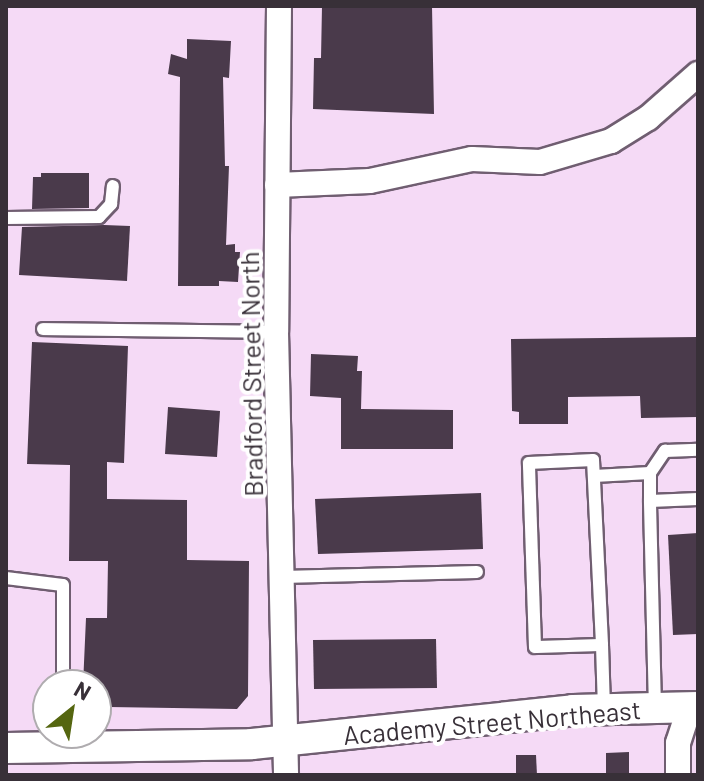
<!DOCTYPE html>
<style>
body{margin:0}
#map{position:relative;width:704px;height:781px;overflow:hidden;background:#fde8fd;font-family:Barlow,sans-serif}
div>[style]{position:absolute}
.built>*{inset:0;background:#f5daf6}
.building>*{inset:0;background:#4a3a4b}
.roads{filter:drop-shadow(2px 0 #705e71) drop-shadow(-2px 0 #705e71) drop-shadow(0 2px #705e71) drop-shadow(0 -2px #705e71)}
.service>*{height:12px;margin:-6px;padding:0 6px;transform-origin:6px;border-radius:6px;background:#fff}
.minor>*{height:24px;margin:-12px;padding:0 12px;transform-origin:12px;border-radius:12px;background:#fff}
.tertiary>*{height:30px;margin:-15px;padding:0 15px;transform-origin:15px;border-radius:15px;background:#fff}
span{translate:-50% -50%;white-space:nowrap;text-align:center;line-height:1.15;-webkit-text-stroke:8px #fff;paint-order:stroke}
.street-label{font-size:26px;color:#383038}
.frame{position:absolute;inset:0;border:8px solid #383038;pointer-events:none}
.north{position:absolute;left:32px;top:669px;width:80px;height:80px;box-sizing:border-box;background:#fff;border:2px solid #afacaf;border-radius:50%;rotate:30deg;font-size:22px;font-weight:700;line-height:32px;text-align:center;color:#383038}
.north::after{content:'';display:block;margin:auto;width:28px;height:36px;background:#556610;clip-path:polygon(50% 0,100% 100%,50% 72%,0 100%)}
</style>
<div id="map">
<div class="built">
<div style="clip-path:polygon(evenodd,6px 6px,698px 6px,698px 775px,6px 775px,6px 6px,48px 685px,96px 685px,96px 733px,48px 733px,48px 685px)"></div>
</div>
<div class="building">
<div style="clip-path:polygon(322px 6px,432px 6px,434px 114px,313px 109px,314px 58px,321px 58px)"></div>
<div style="clip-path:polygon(187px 39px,231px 41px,229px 78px,223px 77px,225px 166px,229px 166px,226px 245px,235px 244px,235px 252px,240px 252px,238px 282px,219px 281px,219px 286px,178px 286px,180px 77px,168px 74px,171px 54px,187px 59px)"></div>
<div style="clip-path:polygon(41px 173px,89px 173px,89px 208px,32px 209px,33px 177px,41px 177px)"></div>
<div style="clip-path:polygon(104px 225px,130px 226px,127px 281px,19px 275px,22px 227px)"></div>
<div style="clip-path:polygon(698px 337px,698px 417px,641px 418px,640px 396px,568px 397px,568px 424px,519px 424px,519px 412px,512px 411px,511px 339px)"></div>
<div style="clip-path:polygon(32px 342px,128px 346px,124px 463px,107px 462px,107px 499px,187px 500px,187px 560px,249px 561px,248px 696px,237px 709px,109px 707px,96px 704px,96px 685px,83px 685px,86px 618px,107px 618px,108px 561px,69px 561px,70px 465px,27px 464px)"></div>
<div style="clip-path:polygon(311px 354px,358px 356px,357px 371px,362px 371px,361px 409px,453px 410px,453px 449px,341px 449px,341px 398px,310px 396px)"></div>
<div style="clip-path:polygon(168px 407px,220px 411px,217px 457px,165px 454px)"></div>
<div style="clip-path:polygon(481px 493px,483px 549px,318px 554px,315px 499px)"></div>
<div style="clip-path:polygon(698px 533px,698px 634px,673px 635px,668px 535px)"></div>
<div style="clip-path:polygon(436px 639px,437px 688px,314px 689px,313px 640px)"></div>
<div style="clip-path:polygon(629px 752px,629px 774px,606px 774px,606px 753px)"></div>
<div style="clip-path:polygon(516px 755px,536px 755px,537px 775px,516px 775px)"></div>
</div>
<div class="roads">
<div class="service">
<div style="left:6px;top:218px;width:93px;rotate:-0.6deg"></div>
<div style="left:99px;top:217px;width:18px;rotate:-47deg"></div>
<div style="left:111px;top:204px;width:18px;rotate:-84deg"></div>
<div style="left:43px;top:329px;width:233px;rotate:0.7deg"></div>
<div style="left:594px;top:476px;width:56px;rotate:-3.1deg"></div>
<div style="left:650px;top:501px;width:28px;rotate:-90deg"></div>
<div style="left:650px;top:473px;width:27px;rotate:-56deg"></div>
<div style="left:665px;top:451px;width:33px;rotate:-2deg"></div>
<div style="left:282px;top:577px;width:195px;rotate:-1.5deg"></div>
<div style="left:6px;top:578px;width:57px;rotate:7deg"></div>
<div style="left:63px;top:585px;width:100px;rotate:90deg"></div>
<div style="left:602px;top:645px;width:67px;rotate:178.3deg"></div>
<div style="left:535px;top:647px;width:184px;rotate:-91.9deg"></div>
<div style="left:529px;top:463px;width:64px;rotate:-2.7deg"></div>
<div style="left:593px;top:460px;width:185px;rotate:87.2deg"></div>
<div style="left:602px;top:645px;width:64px;rotate:88.2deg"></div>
<div style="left:655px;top:708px;width:207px;rotate:-91.4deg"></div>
<div style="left:650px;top:501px;width:48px;rotate:-2.4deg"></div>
</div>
<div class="minor">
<div style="left:279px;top:6px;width:326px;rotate:90.5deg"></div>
<div style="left:276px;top:332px;width:443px;rotate:88.7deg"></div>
<div style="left:277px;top:185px;width:93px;rotate:-2.5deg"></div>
<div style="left:370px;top:181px;width:104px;rotate:-12.2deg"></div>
<div style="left:472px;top:159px;width:68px;rotate:2.5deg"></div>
<div style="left:540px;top:162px;width:74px;rotate:-16.5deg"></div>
<div style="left:611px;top:141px;width:44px;rotate:-31.9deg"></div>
<div style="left:648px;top:118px;width:67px;rotate:-41.3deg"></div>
<div style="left:678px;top:775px;width:32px;rotate:-90deg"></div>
<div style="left:678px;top:743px;width:38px;rotate:-72deg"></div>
</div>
<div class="tertiary">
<div style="left:6px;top:748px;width:246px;rotate:-0.9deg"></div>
<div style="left:252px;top:744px;width:323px;rotate:-6deg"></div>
<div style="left:573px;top:710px;width:125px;rotate:-1.4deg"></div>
</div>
</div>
<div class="street-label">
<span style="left:251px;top:374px;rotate:-91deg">Bradford Street North</span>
<span style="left:492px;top:722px;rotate:-5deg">Academy Street Northeast</span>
</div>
<div class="frame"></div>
<div class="north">N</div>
</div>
